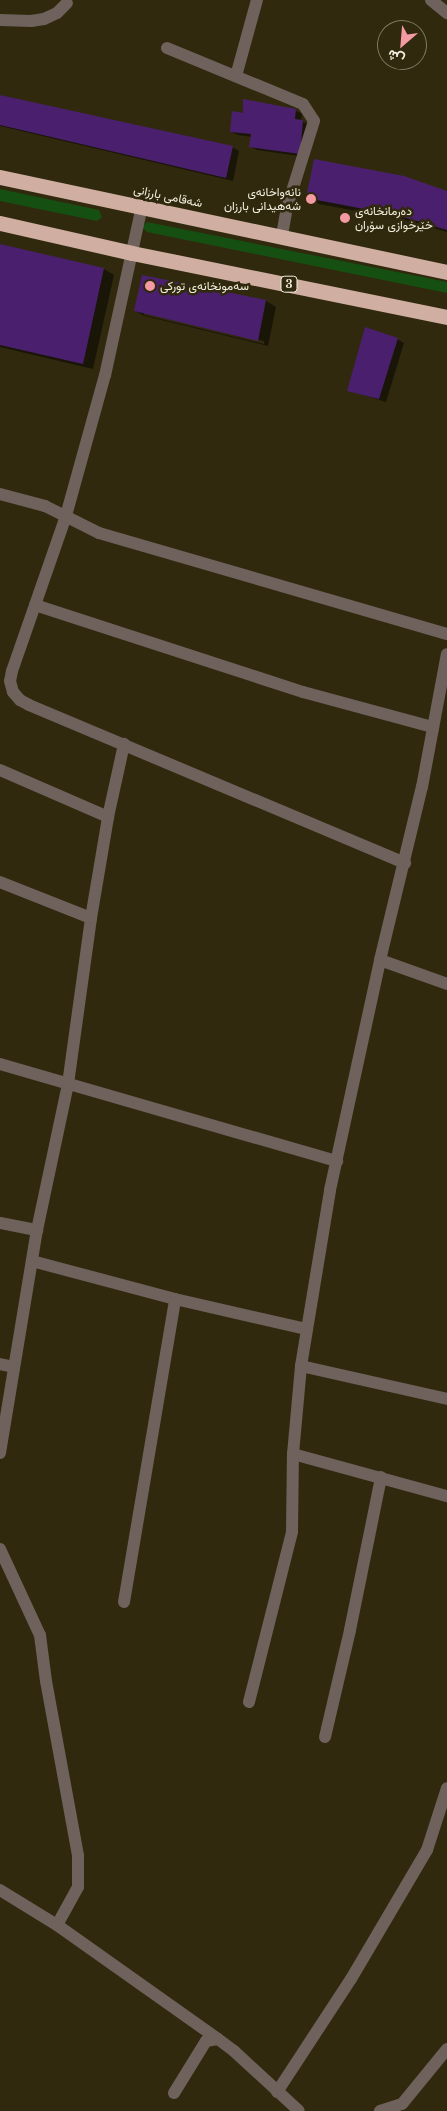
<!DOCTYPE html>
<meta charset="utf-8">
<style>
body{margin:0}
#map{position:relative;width:447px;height:2111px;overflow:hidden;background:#30290e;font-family:"Libre Baskerville",Vazirmatn,serif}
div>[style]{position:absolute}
.green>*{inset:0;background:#164f12}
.shadow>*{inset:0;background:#0007}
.building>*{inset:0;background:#4a206e}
.minor>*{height:12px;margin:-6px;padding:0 6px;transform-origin:6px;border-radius:6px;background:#6f615c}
.highway>*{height:15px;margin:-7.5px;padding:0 7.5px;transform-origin:7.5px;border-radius:7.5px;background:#d0afa2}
.dots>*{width:14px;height:14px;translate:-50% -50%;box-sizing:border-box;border:2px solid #30290e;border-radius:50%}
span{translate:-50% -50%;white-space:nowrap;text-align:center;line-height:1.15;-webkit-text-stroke:5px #30290e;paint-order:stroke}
.shield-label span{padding:1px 4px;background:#30290e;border:1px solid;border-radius:4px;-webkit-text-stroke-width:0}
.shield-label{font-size:11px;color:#f3efdf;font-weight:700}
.poi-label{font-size:12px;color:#f3efdf}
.right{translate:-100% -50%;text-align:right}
.left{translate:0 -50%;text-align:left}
.street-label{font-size:12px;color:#f3efdf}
.north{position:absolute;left:377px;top:20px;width:50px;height:50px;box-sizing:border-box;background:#30290e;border:1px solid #7e7862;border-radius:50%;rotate:207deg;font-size:14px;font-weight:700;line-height:20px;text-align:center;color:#f3efdf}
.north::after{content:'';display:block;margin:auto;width:18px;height:22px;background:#f49aa3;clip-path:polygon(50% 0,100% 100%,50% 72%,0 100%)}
</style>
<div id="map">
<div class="green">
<div style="clip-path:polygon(0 189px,99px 210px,102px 217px,97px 221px,0 201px)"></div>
<div style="clip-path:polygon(147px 222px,447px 282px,447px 293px,147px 232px,142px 227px)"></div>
</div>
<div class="shadow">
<div style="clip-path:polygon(0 97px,232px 147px,239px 151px,233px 181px,0 126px)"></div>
<div style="clip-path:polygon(295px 110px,302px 114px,301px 121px,309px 125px,306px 157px,257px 150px,251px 147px,252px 137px,238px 135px,231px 132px,244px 114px)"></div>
<div style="clip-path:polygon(447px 193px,447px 232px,409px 221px,319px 204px,307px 197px)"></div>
<div style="clip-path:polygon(0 245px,104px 269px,114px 275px,93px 369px,0 347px)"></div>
<div style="clip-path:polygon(evenodd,143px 277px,266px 301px,276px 307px,268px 346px,145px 316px,135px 311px,143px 277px,144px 313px,264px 341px,264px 344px,144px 315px,144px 313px)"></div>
<div style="clip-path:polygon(397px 339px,404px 343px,386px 402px,348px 390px)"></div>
</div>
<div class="building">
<div style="clip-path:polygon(0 95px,233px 146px,226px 178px,0 125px)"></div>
<div style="clip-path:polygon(243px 99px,296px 109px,295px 119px,303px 120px,300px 154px,249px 147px,251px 134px,230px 132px,232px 111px,243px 113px)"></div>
<div style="clip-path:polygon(314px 159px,404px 176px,447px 191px,447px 230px,396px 215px,306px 198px)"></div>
<div style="clip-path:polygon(0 244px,104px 268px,83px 364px,0 345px)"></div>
<div style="clip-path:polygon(142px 275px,266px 300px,258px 341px,134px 311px)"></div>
<div style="clip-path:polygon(365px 327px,398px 338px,379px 399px,347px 391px)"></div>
</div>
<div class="minor">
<div style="left:431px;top:0;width:21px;rotate:39deg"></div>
<div style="left:0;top:20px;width:31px;rotate:2deg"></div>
<div style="left:31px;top:21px;width:13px;rotate:-9deg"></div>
<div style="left:44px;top:19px;width:14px;rotate:-25deg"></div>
<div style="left:57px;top:13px;width:14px;rotate:-45deg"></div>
<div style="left:167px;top:48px;width:147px;rotate:22.4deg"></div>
<div style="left:303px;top:104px;width:20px;rotate:57deg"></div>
<div style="left:314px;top:121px;width:90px;rotate:107.4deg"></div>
<div style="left:287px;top:207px;width:29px;rotate:100deg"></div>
<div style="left:236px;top:76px;width:79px;rotate:-74.6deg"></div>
<div style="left:142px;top:206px;width:173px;rotate:102.3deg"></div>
<div style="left:105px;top:375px;width:146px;rotate:105.5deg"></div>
<div style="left:66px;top:516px;width:164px;rotate:109.2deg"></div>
<div style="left:12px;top:671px;width:10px;rotate:101deg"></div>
<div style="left:10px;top:681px;width:11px;rotate:75deg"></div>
<div style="left:13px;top:692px;width:11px;rotate:49deg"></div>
<div style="left:20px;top:700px;width:10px;rotate:29deg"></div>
<div style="left:29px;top:705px;width:408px;rotate:22.8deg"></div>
<div style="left:0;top:494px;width:47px;rotate:14.9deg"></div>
<div style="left:45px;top:506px;width:60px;rotate:26.6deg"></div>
<div style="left:99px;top:533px;width:362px;rotate:16.2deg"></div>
<div style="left:35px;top:605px;width:282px;rotate:18deg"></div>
<div style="left:303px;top:692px;width:135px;rotate:15.1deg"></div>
<div style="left:0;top:770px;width:118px;rotate:23.5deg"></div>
<div style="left:0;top:882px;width:98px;rotate:21.6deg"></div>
<div style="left:380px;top:960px;width:71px;rotate:19.7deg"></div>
<div style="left:0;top:1064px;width:351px;rotate:16.1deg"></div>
<div style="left:0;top:1223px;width:38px;rotate:11deg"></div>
<div style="left:32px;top:1261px;width:148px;rotate:14.9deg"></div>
<div style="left:175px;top:1299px;width:134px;rotate:12.9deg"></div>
<div style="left:0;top:1364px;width:14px;rotate:12deg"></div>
<div style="left:301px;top:1366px;width:150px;rotate:12.7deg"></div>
<div style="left:0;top:1453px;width:226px;rotate:-80.6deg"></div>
<div style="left:37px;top:1230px;width:149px;rotate:-78deg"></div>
<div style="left:68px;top:1084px;width:168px;rotate:-82.1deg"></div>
<div style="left:91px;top:918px;width:102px;rotate:-80.4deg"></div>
<div style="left:108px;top:817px;width:75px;rotate:-77.6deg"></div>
<div style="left:293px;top:1454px;width:160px;rotate:15.3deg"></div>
<div style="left:0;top:1549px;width:95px;rotate:65.1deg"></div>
<div style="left:40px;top:1635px;width:46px;rotate:82.6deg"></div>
<div style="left:46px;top:1681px;width:178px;rotate:79.6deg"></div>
<div style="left:78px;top:1856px;width:31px;rotate:90deg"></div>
<div style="left:78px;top:1887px;width:43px;rotate:118.9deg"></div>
<div style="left:124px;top:1602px;width:307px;rotate:-80.4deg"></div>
<div style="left:249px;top:1702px;width:175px;rotate:-75.8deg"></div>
<div style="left:292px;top:1532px;width:78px;rotate:-89.3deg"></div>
<div style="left:293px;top:1454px;width:88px;rotate:-84.8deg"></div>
<div style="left:301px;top:1366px;width:178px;rotate:-80.6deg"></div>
<div style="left:330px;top:1190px;width:235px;rotate:-77.7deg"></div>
<div style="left:380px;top:960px;width:178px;rotate:-76.4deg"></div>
<div style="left:422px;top:787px;width:135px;rotate:-79.4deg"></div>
<div style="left:325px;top:1737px;width:110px;rotate:-76.8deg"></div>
<div style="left:350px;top:1630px;width:156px;rotate:-78.5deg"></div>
<div style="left:0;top:1890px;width:67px;rotate:31.6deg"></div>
<div style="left:57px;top:1925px;width:197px;rotate:35.3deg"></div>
<div style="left:277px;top:2092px;width:135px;rotate:-56.8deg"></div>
<div style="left:351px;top:1979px;width:150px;rotate:-59.5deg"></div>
<div style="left:427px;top:1850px;width:65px;rotate:-72.1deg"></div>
<div style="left:174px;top:2093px;width:61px;rotate:-58.4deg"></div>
<div style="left:206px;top:2041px;width:12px;rotate:-9deg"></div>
<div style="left:218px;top:2039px;width:20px;rotate:37deg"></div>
<div style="left:234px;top:2051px;width:88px;rotate:42.7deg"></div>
<div style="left:380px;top:2111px;width:23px;rotate:-18deg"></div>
<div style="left:402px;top:2104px;width:71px;rotate:-50.7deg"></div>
</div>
<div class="highway">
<div style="left:0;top:177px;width:457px;rotate:12deg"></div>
<div style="left:0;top:223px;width:135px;rotate:12.8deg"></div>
<div style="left:132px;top:253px;width:321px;rotate:11.5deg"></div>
</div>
<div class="dots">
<div style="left:311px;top:199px;background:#f49aa3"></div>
<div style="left:345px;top:218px;background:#f49aa3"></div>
<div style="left:150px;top:286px;background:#f49aa3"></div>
</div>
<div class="shield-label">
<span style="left:289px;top:284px">3</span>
</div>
<div class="poi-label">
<span class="right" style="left:301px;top:199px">نانەواخانەی<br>شەهیدانی بارزان</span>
<span class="left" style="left:355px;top:218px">دەرمانخانەی<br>خێرخوازی سۆران</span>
<span class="left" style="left:160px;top:286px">سەمونخانەی تورکی</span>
</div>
<div class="street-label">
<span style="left:168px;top:196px;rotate:12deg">شەقامی بارزانی</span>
</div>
<div class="north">ش</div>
</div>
